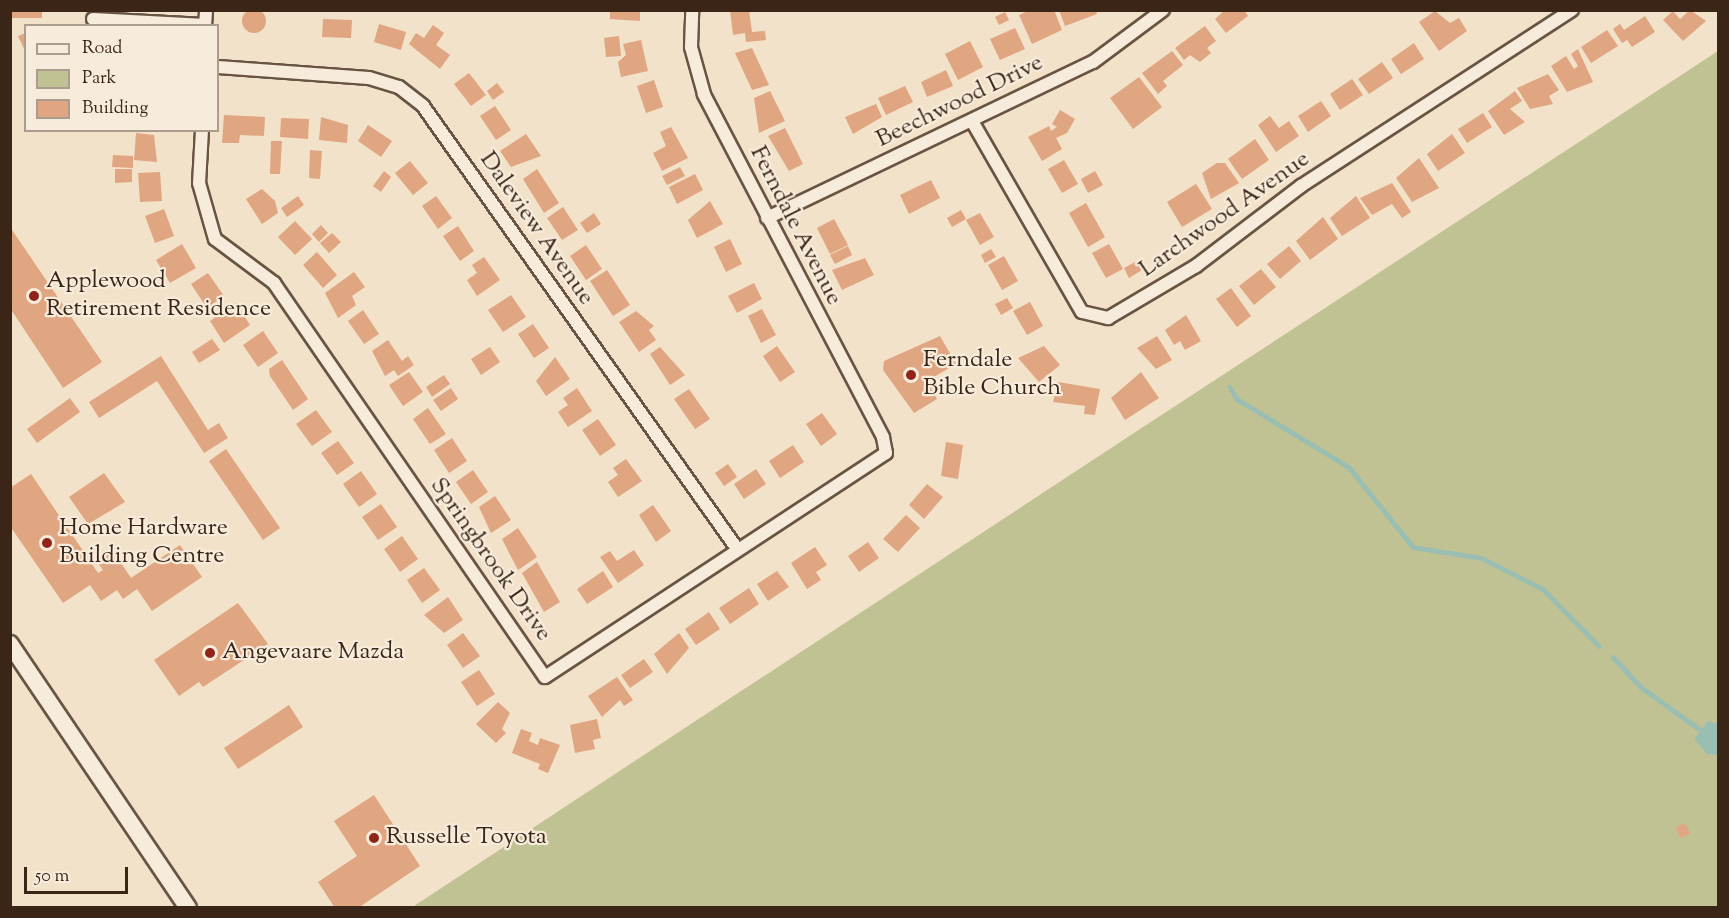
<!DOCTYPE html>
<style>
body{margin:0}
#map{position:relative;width:1729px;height:918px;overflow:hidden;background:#f2e2c9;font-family:"Sorts Mill Goudy",serif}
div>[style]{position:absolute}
.green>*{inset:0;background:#c0c293}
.water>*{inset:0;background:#9bbeb3}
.stream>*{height:4.5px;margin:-2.25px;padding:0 2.25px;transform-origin:2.25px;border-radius:2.25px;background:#9bbeb3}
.building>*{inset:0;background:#e0a581}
.round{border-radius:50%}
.roads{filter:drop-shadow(2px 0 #695443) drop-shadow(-2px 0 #695443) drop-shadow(0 2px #695443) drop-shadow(0 -2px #695443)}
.street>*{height:12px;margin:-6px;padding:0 6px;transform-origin:6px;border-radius:6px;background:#f7ecdc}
.secondary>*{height:16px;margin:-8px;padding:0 8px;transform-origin:8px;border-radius:8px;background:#f7ecdc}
.dots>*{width:16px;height:16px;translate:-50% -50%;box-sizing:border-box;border:3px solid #f7ecdc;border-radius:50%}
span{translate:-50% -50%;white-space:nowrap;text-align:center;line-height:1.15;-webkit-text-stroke:4.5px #f7ecdc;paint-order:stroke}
.street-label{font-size:24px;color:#3b2516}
.poi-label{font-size:24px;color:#3b2516}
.left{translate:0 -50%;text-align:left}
.frame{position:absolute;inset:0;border:12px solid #3b2516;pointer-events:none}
.legend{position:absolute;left:24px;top:24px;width:195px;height:108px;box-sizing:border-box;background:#f7ecdc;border:2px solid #ac9c8d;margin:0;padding:8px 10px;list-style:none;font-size:18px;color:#3b2516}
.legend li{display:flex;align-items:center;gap:12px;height:30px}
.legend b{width:30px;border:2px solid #ac9c8d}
.scale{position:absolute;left:24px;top:867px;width:104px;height:27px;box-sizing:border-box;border:3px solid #3b2516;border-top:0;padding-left:8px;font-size:18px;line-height:21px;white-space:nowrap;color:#3b2516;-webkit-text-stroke:4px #f7ecdc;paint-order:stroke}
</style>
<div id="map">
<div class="green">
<div style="clip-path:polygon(1718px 51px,1718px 907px,411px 908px,1137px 431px)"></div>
</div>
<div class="water">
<div style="clip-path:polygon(1708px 721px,1718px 724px,1718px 755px,1707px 754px,1694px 739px)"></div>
</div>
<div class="stream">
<div style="left:1230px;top:387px;width:14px;rotate:60deg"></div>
<div style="left:1237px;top:399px;width:131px;rotate:31.3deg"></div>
<div style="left:1349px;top:467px;width:102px;rotate:51.3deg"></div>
<div style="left:1413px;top:547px;width:70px;rotate:9.1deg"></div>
<div style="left:1482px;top:558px;width:68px;rotate:26.9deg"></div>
<div style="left:1543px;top:589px;width:80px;rotate:45.5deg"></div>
<div style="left:1613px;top:657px;width:41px;rotate:47deg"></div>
<div style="left:1641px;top:687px;width:75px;rotate:35.8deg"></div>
</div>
<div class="building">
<div class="round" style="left:242px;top:9px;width:24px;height:24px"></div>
<div style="clip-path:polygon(10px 10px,42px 10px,42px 18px,10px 18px)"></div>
<div style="clip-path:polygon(610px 10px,640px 10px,640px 21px,610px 19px)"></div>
<div style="clip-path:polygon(730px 10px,749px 10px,752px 32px,765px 31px,766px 40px,746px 42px,745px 33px,733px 35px)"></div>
<div style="clip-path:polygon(1030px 10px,1054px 10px,1062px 30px,1032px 44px,1019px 15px)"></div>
<div style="clip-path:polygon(1059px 10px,1096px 10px,1097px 14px,1065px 26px)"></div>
<div style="clip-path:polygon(1225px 10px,1244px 10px,1248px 16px,1226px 33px,1215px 19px)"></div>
<div style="clip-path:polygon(1690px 10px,1706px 21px,1683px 41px,1663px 20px,1673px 11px,1680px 19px)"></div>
<div style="clip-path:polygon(1435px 11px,1450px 23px,1459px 18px,1467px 31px,1439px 51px,1419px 22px)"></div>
<div style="clip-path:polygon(1005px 12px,1009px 20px,999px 25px,995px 17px)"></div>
<div style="clip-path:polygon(1645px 16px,1655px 32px,1632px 47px,1627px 40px,1622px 43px,1613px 29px,1620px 24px,1624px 30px)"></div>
<div style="clip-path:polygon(323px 19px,352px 20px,351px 38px,322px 37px)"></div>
<div style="clip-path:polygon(379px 24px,406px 32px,401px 50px,374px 42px)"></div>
<div style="clip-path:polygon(433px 25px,444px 33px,436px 45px,450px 55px,440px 69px,409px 44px,416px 33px,424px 38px)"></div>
<div style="clip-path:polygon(1205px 26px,1216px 41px,1207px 48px,1211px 53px,1200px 62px,1190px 55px,1184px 60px,1175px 48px)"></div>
<div style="clip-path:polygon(1015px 28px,1025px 49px,1000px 60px,990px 39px)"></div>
<div style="clip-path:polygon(1607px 30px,1618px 46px,1591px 63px,1581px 47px)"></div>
<div style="clip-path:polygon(26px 33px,26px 51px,25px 51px,18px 36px)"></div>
<div style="clip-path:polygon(619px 36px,621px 56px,606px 57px,604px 38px)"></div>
<div style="clip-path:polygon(641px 40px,648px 71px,621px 77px,618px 62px,626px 55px,623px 44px)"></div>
<div style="clip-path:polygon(970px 41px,983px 67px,958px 80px,945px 54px)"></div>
<div style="clip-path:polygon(1414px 43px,1424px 59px,1401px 74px,1391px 59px)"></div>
<div style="clip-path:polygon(752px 48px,769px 85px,752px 90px,735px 53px)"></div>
<div style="clip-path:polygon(1578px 49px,1593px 82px,1567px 92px,1551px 66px,1566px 56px,1574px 69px,1578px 66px,1571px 54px)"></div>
<div style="clip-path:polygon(1172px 51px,1183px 65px,1163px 81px,1167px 86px,1158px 94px,1142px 73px)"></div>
<div style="clip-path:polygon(1382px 62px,1393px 78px,1369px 94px,1358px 79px)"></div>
<div style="clip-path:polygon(946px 70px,953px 86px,927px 97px,921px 82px)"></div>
<div style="clip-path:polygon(469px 73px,486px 95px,471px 106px,454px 84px)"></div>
<div style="clip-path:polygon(1548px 74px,1559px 90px,1549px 96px,1553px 104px,1530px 109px,1517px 88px)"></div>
<div style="clip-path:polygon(1139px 77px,1162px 107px,1133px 129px,1110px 98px)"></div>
<div style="clip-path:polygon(1352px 79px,1363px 95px,1340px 110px,1330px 94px)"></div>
<div style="clip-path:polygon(654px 80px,663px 107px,646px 113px,637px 86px)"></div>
<div style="clip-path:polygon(497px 83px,504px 92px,493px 100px,487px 91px)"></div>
<div style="clip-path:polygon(905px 86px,913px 102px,886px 115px,878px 98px)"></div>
<div style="clip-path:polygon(770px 91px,785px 121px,759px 133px,754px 98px)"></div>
<div style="clip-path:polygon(1515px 91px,1522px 101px,1510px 109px,1525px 122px,1504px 135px,1488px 111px)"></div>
<div style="clip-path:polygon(1321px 101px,1331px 116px,1308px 132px,1298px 116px)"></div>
<div style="clip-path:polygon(876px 104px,882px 117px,853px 134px,845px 117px)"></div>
<div style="clip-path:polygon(495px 106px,511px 130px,496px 140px,480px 116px)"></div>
<div style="clip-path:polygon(1060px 110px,1075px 119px,1067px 133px,1056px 138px,1062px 149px,1042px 161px,1028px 137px,1049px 126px,1051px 131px,1057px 127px,1052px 124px)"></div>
<div style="clip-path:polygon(1483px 113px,1492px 127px,1467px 143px,1458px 129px)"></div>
<div style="clip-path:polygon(224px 115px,265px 117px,264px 136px,240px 135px,239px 143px,222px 143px)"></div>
<div style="clip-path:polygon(1270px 116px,1279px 128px,1289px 121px,1299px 136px,1276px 152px,1258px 125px)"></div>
<div style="clip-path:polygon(321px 117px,348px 125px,347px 143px,319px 140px)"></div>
<div style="clip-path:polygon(281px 118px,309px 119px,308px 139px,280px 137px)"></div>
<div style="clip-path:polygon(368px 125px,392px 141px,381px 157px,358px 141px)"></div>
<div style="clip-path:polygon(671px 127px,688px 158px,662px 171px,653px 153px,666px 146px,660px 132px)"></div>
<div style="clip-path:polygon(785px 128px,803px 164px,789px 171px,768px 136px)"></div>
<div style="clip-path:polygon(136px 133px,154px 135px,157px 162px,134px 160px)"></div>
<div style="clip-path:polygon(526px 134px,541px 156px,511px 167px,500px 151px)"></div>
<div style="clip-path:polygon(1452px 134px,1465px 153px,1438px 171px,1427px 154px)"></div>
<div style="clip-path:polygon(1255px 139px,1269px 160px,1242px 179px,1228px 159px)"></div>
<div style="clip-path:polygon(271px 141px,282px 141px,280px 174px,270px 174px)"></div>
<div style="clip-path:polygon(310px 150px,322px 151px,320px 179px,309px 178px)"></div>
<div style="clip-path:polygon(113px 155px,133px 156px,133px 168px,112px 167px)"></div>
<div style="clip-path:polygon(1419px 158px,1439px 188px,1412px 202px,1396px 178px)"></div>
<div style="clip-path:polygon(1064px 160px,1078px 184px,1062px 193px,1048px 169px)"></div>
<div style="clip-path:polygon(410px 161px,428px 183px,413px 195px,395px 173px)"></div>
<div style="clip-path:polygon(1217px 163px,1225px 163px,1239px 183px,1211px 199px,1202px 173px)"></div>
<div style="clip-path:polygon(680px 167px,685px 176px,667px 185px,662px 176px)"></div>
<div style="clip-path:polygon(115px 169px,132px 169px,132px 182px,115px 183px)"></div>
<div style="clip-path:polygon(537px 169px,559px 203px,544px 213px,523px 179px)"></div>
<div style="clip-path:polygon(384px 171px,391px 177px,381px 192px,373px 186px)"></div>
<div style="clip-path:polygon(1095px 171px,1103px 185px,1088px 193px,1081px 179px)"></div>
<div style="clip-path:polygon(160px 172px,162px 201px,140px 202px,138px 173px)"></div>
<div style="clip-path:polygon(695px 174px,703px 190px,677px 204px,669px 187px)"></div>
<div style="clip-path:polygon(931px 180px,940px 198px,909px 214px,900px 195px)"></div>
<div style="clip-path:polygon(1392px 183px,1411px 212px,1402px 218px,1392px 204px,1372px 215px,1360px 198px)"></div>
<div style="clip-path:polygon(1196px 184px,1212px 209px,1182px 227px,1167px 202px)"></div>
<div style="clip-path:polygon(262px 189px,275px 201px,278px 213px,262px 224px,246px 199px)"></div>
<div style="clip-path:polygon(298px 196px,304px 205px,287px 217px,281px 208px)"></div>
<div style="clip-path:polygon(436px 196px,452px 218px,438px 229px,422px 206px)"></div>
<div style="clip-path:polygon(1356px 196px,1370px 218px,1342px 236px,1330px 218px)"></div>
<div style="clip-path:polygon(710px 201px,723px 224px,697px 238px,688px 220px)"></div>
<div style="clip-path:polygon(1086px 203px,1105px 237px,1088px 247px,1069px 213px)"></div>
<div style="clip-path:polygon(563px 207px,578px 230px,562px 240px,547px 218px)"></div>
<div style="clip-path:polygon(164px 209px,174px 236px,155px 243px,145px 216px)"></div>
<div style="clip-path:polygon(961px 210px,966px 219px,952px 227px,947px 218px)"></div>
<div style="clip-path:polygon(594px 213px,601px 224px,587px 233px,580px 223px)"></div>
<div style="clip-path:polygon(980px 213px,994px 237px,980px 245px,966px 220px)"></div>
<div style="clip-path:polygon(1323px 217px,1338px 239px,1310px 260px,1296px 241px)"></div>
<div style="clip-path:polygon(834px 219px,848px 245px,830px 254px,817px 228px)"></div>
<div style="clip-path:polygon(295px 221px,312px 239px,295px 255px,278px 237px)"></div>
<div style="clip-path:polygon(321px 225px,328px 233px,319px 242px,312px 234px)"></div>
<div style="clip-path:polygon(458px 226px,474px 251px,460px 261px,443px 236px)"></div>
<div style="clip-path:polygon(10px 227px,102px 362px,63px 388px,10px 308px)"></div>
<div style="clip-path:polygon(332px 233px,341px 242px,329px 253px,320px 243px)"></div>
<div style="clip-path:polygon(730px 239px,742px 264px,726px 272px,714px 247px)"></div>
<div style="clip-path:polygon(182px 244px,196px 268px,170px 283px,156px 260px)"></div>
<div style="clip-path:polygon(1109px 244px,1123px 269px,1106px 278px,1092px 253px)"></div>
<div style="clip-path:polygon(586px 245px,602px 269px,586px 280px,570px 256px)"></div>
<div style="clip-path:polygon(848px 246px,852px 255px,835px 264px,830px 255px)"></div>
<div style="clip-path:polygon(1289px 246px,1301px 261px,1280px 279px,1267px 264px)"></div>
<div style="clip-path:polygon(991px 249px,996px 257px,985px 263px,981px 255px)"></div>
<div style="clip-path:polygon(317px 252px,337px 275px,323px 288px,303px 265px)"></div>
<div style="clip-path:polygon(1004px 256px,1018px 281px,1002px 290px,988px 265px)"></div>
<div style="clip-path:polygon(484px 257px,500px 280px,477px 296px,467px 280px,477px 273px,472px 265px)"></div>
<div style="clip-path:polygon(865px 258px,874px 275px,842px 290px,832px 270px)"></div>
<div style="clip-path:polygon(1137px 261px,1142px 270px,1129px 278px,1124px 268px)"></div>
<div style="clip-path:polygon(1261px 269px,1276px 287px,1254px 305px,1239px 286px)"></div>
<div style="clip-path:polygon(607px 270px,630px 305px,613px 316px,590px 281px)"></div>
<div style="clip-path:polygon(354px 272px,365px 287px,352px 296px,356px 305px,338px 318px,325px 293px)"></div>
<div style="clip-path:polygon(208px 273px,224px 296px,207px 308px,191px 284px)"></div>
<div style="clip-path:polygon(754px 283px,762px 299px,737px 313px,728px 296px)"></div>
<div style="clip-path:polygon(1231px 288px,1251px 316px,1237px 327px,1216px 299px)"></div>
<div style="clip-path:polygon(511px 295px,526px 317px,503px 332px,488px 310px)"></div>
<div style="clip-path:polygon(1007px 298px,1013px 308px,1001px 315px,995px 304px)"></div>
<div style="clip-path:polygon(1030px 302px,1043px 326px,1027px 335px,1013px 311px)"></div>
<div style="clip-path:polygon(236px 303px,250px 325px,224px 343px,210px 321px)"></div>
<div style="clip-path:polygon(762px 309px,776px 335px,761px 343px,748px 316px)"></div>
<div style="clip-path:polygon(363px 310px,379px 334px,364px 344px,348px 321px)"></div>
<div style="clip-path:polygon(636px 311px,654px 326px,649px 330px,656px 340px,639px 352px,619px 322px)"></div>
<div style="clip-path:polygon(1186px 315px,1201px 341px,1185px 350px,1180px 341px,1174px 345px,1165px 330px)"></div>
<div style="clip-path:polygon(533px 324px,549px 348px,534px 358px,518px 334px)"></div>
<div style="clip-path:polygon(263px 331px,278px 353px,258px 367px,243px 345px)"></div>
<div style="clip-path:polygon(940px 336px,956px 364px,927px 381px,937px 399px,914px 413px,883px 370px,884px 361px)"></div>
<div style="clip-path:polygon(1157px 336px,1172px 360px,1156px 369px,1137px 348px)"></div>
<div style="clip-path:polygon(212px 339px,220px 350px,199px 363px,192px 352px)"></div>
<div style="clip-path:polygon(388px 340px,402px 361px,408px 356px,414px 365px,398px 376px,394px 370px,385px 376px,372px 351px)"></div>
<div style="clip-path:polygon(777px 346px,795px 372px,780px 382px,763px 356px)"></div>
<div style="clip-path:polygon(1044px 346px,1060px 365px,1039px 382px,1018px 358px)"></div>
<div style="clip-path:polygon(490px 347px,500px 362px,481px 375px,471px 359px)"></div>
<div style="clip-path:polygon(660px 347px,685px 375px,670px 385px,650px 354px)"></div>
<div style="clip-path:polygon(161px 356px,208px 430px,219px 423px,228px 438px,204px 453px,157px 381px,99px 418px,89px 402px)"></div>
<div style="clip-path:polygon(555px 357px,570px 379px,546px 396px,536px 381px)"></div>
<div style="clip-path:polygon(282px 360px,308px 399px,293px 410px,270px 376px,269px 369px)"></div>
<div style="clip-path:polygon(409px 372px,423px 392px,403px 406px,389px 385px)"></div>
<div style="clip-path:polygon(1141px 372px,1159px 398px,1125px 420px,1111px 398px)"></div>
<div style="clip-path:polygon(444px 375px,450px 384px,432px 397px,426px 387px)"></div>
<div style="clip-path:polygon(1058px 382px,1100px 389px,1095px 415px,1084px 414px,1085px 406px,1053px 402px)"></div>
<div style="clip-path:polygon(451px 388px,458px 399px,441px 411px,433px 400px)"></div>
<div style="clip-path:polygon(577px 388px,592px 411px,568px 427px,558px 412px,568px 405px,563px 398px)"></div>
<div style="clip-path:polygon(689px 389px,710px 419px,695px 429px,674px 399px)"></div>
<div style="clip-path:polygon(70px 398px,80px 412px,37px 443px,27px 429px)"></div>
<div style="clip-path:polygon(428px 408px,446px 434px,430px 444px,413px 419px)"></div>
<div style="clip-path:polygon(316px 410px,332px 432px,312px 446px,296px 424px)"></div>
<div style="clip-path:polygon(822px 413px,837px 434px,821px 446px,806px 424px)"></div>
<div style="clip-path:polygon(598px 419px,616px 445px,600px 456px,582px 430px)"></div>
<div style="clip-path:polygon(452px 438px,467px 461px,449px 473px,434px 450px)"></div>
<div style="clip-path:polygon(338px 441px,354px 463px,337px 475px,321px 453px)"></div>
<div style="clip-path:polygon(946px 442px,963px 445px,958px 479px,941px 476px)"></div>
<div style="clip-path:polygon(793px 445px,804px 462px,780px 478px,769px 461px)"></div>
<div style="clip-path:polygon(226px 449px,280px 528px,263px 540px,209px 461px)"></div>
<div style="clip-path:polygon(626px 459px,642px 481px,618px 497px,608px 482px,618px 475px,613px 468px)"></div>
<div style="clip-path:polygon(728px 464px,737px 477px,724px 486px,715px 473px)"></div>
<div style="clip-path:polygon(756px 469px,766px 484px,744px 499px,734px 484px)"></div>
<div style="clip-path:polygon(473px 470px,488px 492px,471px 504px,456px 482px)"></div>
<div style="clip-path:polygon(361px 471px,377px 494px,359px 507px,343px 484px)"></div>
<div style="clip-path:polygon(104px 473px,125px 502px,88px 524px,69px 497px)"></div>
<div style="clip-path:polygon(31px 474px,98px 573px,103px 570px,95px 559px,111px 548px,131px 578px,180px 545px,202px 577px,152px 611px,137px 589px,123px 599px,117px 590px,101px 601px,90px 585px,63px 603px,10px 526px,10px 488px)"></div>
<div style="clip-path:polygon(927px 484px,943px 497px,924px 519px,909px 505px)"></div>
<div style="clip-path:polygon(495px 496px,511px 520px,491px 533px,479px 507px)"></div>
<div style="clip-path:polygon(381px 504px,397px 527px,378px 540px,362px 517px)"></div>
<div style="clip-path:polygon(653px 505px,671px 531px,656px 542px,639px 515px)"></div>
<div style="clip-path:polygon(906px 515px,920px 528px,898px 552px,883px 539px)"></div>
<div style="clip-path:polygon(518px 528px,537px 557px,518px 570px,502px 539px)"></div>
<div style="clip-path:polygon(402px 536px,418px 559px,400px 572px,384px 549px)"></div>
<div style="clip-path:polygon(868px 542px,879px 558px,859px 572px,848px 556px)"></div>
<div style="clip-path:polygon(815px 547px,827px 565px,816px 572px,821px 580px,807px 589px,791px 563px)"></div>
<div style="clip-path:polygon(634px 550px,644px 565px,618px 583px,600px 557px,610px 551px,617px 561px)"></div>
<div style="clip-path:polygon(537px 562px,560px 602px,544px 612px,522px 573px)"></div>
<div style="clip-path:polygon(424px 568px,440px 590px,422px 603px,407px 580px)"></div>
<div style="clip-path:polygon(603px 571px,613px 587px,587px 604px,577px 589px)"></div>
<div style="clip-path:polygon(777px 571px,789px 587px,768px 601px,757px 584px)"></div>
<div style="clip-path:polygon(749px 588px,759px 604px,730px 624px,719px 608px)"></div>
<div style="clip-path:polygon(448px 597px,463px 620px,444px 633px,424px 615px)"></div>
<div style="clip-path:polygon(238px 603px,268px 644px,203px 687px,199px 682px,179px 696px,154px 660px)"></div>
<div style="clip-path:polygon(709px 612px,720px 629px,696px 645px,685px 629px)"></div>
<div style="clip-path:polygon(463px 633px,480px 656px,463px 668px,447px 645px)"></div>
<div style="clip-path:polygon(679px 633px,689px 648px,667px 674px,654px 654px)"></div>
<div style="clip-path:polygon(644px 659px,653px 672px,630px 688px,621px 675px)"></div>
<div style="clip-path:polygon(479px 670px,495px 694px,477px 706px,461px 682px)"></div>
<div style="clip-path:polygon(617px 677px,633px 700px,624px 706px,620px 700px,602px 717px,588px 696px)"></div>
<div style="clip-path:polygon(498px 702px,510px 713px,502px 729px,506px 733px,496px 743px,476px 724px)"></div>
<div style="clip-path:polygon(289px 705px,303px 727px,238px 769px,224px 748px)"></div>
<div style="clip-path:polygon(597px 719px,601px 738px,593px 740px,595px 749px,575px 753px,570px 725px)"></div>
<div style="clip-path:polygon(521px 729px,532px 733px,529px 741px,538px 745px,540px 738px,560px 745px,548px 773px,538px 769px,540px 764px,512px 753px)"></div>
<div style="clip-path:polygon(374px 795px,420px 866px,358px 908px,335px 908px,318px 882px,357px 856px,334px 821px)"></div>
<div style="clip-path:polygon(1685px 823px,1690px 833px,1681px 838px,1675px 828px)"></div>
</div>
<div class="roads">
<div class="street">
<div style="left:93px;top:19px;width:112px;rotate:3.1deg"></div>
<div style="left:205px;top:26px;width:16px;rotate:-86deg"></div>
<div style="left:218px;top:67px;width:151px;rotate:4.2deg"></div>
<div style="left:369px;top:78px;width:31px;rotate:17deg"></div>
<div style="left:399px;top:87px;width:31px;rotate:38deg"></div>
<div style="left:423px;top:106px;width:544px;rotate:54.65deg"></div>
<div style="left:972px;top:121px;width:220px;rotate:60.1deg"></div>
<div style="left:1082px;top:312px;width:27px;rotate:13deg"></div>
<div style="left:1108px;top:318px;width:102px;rotate:-30.6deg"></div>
<div style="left:1196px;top:266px;width:132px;rotate:-37.3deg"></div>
<div style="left:1301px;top:186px;width:323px;rotate:-33deg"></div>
<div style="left:202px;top:130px;width:53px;rotate:93.2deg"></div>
<div style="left:199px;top:183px;width:58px;rotate:74.1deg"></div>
<div style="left:215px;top:239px;width:74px;rotate:36.7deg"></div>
<div style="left:274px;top:283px;width:478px;rotate:55.5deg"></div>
<div style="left:545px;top:677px;width:408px;rotate:-33.3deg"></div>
<div style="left:886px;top:453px;width:16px;rotate:-101deg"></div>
<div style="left:883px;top:437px;width:387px;rotate:-117.6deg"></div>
<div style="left:704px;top:94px;width:49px;rotate:-105.5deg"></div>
<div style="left:691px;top:47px;width:37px;rotate:-88deg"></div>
<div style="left:767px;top:218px;width:361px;rotate:-25.6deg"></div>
<div style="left:1093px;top:62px;width:87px;rotate:-36.6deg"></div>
</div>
<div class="secondary">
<div style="left:10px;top:644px;width:318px;rotate:56deg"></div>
</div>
</div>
<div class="dots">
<div style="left:34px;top:296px;background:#8f2418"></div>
<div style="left:911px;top:375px;background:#8f2418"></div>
<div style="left:47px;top:543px;background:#8f2418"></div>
<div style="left:210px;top:653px;background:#8f2418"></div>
<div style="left:374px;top:838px;background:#8f2418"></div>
</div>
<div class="street-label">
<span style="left:960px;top:102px;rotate:-26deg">Beechwood Drive</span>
<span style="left:1225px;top:215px;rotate:-35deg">Larchwood Avenue</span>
<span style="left:795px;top:226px;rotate:63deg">Ferndale Avenue</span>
<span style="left:536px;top:229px;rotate:55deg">Daleview Avenue</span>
<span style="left:490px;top:560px;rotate:55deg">Springbrook Drive</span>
</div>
<div class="poi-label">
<span class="left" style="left:46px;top:296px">Applewood<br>Retirement Residence</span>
<span class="left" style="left:923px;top:375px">Ferndale<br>Bible Church</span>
<span class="left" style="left:59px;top:543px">Home Hardware<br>Building Centre</span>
<span class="left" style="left:222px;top:653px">Angevaare Mazda</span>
<span class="left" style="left:386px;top:838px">Russelle Toyota</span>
</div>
<div class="frame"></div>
<ul class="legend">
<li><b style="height:8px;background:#f7ecdc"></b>Road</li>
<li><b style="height:16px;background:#c0c293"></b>Park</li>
<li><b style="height:16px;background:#e0a581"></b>Building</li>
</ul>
<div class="scale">50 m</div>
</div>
